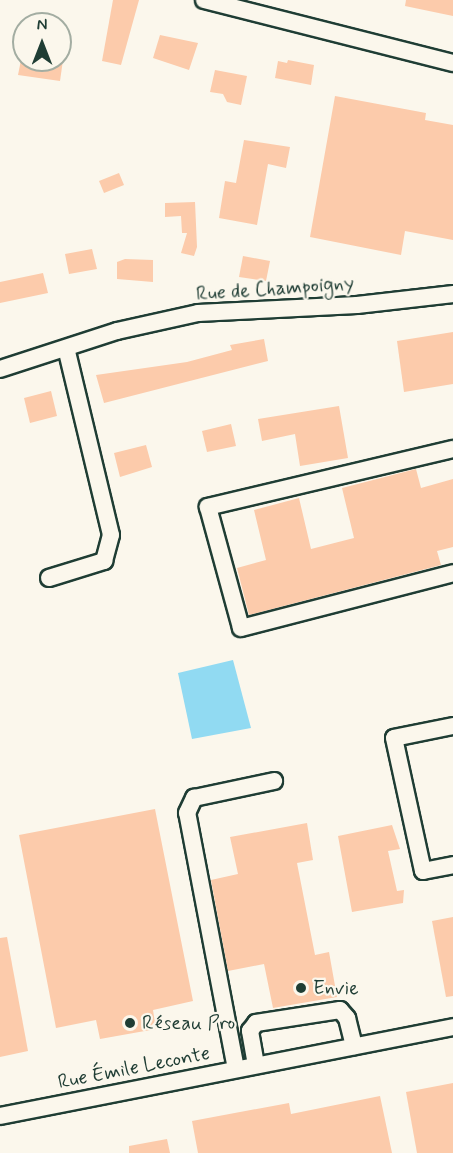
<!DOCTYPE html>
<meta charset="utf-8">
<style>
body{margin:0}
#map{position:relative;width:453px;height:1153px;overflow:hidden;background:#fbf7ec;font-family:Mynerve,sans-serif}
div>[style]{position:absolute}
.water>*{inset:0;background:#91daf2}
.building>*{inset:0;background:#fccbab}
.roads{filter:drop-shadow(2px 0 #1f3d34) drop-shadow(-2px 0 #1f3d34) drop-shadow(0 2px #1f3d34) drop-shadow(0 -2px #1f3d34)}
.minor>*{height:16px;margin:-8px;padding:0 8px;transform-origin:8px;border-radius:8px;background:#fbf7ec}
.dots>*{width:16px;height:16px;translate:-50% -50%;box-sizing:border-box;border:3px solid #fbf7ec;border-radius:50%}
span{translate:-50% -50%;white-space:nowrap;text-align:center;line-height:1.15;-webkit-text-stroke:4.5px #fbf7ec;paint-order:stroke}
.street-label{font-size:20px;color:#1f3d34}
.poi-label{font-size:20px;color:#1f3d34}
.left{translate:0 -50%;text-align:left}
.north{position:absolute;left:12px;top:12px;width:60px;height:60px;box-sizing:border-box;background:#fbf7ec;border:2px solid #a3ada2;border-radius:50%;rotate:0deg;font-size:16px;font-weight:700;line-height:24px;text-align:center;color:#1f3d34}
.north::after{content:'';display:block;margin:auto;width:21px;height:27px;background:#1f3d34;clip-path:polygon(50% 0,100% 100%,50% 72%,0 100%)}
</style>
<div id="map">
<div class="water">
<div style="clip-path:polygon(233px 660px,251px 728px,192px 739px,178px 673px)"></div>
</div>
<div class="building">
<div style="clip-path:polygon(113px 0,139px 0,121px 65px,102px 61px)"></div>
<div style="clip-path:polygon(406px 0,453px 0,453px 16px,405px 6px)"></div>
<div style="clip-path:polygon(160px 35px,198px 43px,189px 70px,153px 58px)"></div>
<div style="clip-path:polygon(21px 60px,63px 60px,60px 81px,18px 75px)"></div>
<div style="clip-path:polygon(288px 60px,314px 65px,311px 85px,275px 78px,278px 61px,287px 63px)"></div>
<div style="clip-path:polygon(215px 70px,247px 76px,241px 105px,227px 102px,223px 94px,210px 92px)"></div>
<div style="clip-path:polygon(335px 96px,426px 113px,425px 120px,453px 125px,453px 240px,405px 231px,401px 255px,310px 237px)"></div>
<div style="clip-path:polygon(244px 140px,290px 147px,286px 168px,268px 164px,257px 225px,219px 218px,225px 181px,236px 183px)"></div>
<div style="clip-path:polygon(119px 173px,124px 185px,104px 193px,99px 181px)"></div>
<div style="clip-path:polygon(195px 202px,197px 247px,194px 256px,181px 253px,187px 233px,182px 233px,181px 216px,165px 217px,165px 203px)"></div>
<div style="clip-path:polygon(92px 249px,97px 269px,69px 274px,65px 254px)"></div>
<div style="clip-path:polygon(243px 256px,270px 261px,266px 281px,239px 277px)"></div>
<div style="clip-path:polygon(125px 259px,153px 260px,153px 282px,117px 279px,117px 262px)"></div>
<div style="clip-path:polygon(43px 273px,48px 293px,0 303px,0 282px)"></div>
<div style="clip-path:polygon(453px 332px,453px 384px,404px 392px,397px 341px)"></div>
<div style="clip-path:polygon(264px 339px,268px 361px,104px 403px,96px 375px,187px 362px,232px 350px,230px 345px)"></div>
<div style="clip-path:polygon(51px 391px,57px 416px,30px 423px,24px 398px)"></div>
<div style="clip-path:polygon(339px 406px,348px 458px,300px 466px,295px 434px,262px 441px,258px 419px)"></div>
<div style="clip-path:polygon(231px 424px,236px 446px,207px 452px,202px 431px)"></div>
<div style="clip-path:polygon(146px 445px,152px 467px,120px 477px,114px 453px)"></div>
<div style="clip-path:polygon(416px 469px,421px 488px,453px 479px,453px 547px,437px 551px,441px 565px,249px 615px,237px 568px,266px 560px,254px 510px,299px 498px,311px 549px,354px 538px,342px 488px)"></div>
<div style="clip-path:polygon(155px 809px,193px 1001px,153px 1010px,156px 1029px,100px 1039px,96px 1020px,56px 1028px,19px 835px)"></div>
<div style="clip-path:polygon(307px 823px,313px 860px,297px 863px,315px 955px,329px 952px,337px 997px,273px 1008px,264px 964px,228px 971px,211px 880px,238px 874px,230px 837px)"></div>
<div style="clip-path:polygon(392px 825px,400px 849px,388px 851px,397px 891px,404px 890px,403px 903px,352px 912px,338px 836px)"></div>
<div style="clip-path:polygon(453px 917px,453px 996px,446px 997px,432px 921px)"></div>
<div style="clip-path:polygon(7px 937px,28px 1051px,0 1057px,0 938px)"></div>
<div style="clip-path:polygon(453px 1083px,453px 1153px,417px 1153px,406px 1092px)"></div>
<div style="clip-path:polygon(380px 1096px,392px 1153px,198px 1153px,192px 1121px,289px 1103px,291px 1114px)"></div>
<div style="clip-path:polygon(167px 1139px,170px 1153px,129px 1153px,129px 1146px)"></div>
</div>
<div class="roads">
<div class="minor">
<div style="left:204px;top:0;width:257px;rotate:14.2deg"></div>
<div style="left:0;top:369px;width:123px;rotate:-18deg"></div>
<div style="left:117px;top:331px;width:83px;rotate:-12.5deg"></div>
<div style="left:198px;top:313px;width:159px;rotate:-2.9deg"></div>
<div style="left:357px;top:305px;width:97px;rotate:-6.5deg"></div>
<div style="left:453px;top:449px;width:252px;rotate:166.7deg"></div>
<div style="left:208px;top:507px;width:125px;rotate:74.7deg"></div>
<div style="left:241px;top:628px;width:219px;rotate:-14.5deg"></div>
<div style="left:49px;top:578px;width:58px;rotate:-17.2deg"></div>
<div style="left:104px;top:561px;width:27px;rotate:-75deg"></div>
<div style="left:111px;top:535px;width:192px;rotate:-103.5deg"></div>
<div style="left:453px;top:726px;width:60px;rotate:168.5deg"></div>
<div style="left:394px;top:738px;width:136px;rotate:77.7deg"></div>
<div style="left:423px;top:871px;width:31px;rotate:-11deg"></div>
<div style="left:256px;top:1065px;width:35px;rotate:-100deg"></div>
<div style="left:250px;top:1031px;width:10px;rotate:-53deg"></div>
<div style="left:256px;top:1023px;width:85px;rotate:-8.8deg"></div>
<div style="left:340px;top:1010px;width:11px;rotate:49deg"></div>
<div style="left:347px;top:1018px;width:29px;rotate:76deg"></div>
<div style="left:236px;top:1069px;width:261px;rotate:-100.8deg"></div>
<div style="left:187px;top:813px;width:17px;rotate:-65deg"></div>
<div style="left:194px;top:798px;width:82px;rotate:-12deg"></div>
<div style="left:0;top:1116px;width:462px;rotate:-11.1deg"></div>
</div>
</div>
<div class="dots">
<div style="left:301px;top:988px;background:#1f3d34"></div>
<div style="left:130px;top:1023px;background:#1f3d34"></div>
</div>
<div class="street-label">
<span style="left:275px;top:289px;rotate:-4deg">Rue de Champoigny</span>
<span style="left:134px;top:1068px;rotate:-11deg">Rue Émile Leconte</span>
</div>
<div class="poi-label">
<span class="left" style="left:313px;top:988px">Envie</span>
<span class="left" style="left:142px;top:1023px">Réseau Pro</span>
</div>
<div class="north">N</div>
</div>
